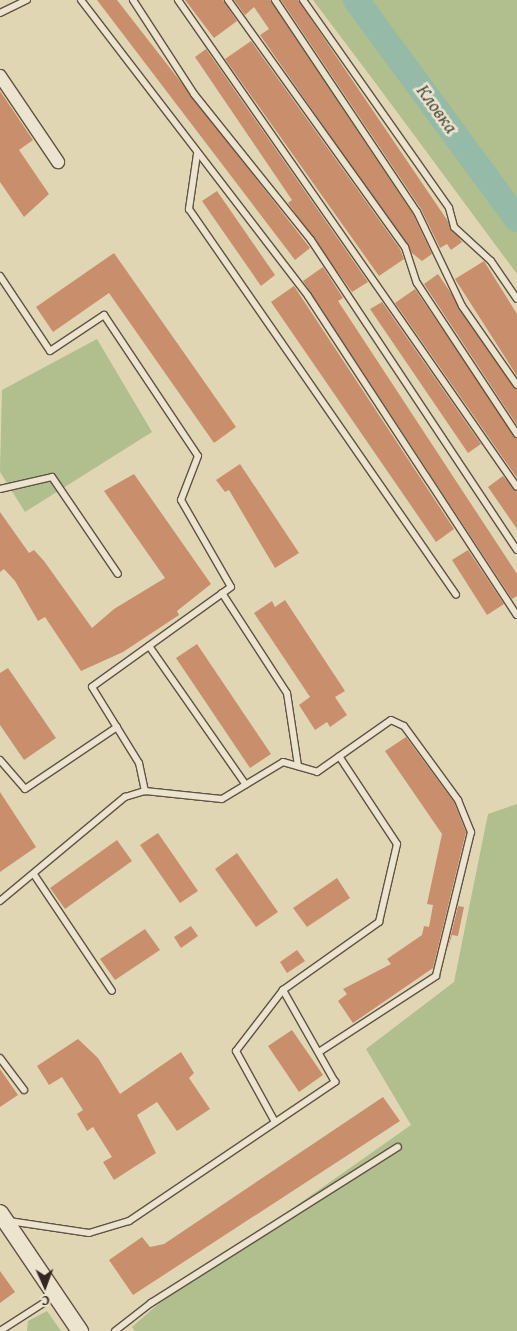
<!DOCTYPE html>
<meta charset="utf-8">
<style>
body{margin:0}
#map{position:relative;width:517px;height:1331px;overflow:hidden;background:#e1d6b3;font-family:"Gentium Book Plus",serif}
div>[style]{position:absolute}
.green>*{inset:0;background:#b1be8e}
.river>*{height:26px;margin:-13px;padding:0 13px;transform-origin:13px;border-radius:13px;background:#95baa7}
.building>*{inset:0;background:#c98f6c}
.roads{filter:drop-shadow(1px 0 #5f5344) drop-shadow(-1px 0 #5f5344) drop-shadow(0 1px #5f5344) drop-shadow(0 -1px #5f5344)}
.service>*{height:6px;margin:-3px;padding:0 3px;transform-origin:3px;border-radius:3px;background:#ece4ce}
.minor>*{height:12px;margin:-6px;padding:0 6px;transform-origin:6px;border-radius:6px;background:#ece4ce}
.tertiary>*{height:16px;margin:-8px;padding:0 8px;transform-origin:8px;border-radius:8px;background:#ece4ce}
span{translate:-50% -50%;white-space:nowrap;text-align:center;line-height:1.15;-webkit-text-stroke:5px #ece4ce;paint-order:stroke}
.water-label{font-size:19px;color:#4c4c41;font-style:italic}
.north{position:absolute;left:20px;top:1261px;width:50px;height:50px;-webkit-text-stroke:4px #ece4ce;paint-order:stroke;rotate:178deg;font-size:14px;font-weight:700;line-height:20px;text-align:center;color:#34271f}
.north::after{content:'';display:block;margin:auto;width:18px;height:22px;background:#34271f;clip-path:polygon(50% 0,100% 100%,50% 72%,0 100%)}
</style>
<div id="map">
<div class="green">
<div style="clip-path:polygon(313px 0,517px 0,517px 274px,377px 85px)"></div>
<div style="clip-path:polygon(97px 339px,152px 432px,25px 512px,0 472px,2px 390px)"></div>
<div style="clip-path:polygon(517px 804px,517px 1331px,135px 1331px,132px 1327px,165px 1298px,411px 1125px,366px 1049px,454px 982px,488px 814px)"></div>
<div style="clip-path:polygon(47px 1311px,61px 1331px,27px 1331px,28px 1321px)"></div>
</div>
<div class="river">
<div style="left:356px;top:0;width:272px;rotate:53.7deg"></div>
</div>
<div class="building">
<div style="clip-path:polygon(97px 0,117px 0,310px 248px,295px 260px)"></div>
<div style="clip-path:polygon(185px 0,223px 0,237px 21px,214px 38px)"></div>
<div style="clip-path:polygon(234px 0,270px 0,413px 214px,432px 254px,422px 261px,412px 253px,260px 35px,269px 29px,254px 7px,245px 15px)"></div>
<div style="clip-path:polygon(281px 0,298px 0,462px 242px,451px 250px,447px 244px,440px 248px,421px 209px)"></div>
<div style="clip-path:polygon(251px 41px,400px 249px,404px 259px,379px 276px,225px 59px)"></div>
<div style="clip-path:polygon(206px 49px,368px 282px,352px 292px,288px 203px,292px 200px,195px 57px)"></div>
<div style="clip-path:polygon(0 91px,33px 140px,19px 150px,49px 194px,24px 217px,0 182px)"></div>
<div style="clip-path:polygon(217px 191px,275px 275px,261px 286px,202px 201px)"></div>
<div style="clip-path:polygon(114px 253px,236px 427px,214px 443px,109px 293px,53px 332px,36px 307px)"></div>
<div style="clip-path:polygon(484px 261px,517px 314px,517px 376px,455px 279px)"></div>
<div style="clip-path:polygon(323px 267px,343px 298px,338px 301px,517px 574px,517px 596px,512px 599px,303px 281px)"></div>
<div style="clip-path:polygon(438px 274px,517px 390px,517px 425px,424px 284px)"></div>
<div style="clip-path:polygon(294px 286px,454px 529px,436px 542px,271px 302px)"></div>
<div style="clip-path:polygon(415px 289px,517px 439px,517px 478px,395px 303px)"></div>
<div style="clip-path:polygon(382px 302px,481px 444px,468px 453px,370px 309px)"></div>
<div style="clip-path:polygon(240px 464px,299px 553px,275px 568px,229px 490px,225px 492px,216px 480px)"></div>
<div style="clip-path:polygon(134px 474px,211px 584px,177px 611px,179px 615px,123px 652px,81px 671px,45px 617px,38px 621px,15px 581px,4px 569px,0 572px,0 512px,29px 553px,34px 550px,44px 561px,92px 628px,114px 609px,165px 578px,104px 491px)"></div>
<div style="clip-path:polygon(503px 476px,517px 492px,517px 529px,488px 487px)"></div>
<div style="clip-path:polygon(468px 550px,504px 604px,487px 615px,452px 560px)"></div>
<div style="clip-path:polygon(285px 600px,345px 691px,335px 697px,347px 715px,330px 727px,327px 722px,315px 730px,299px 705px,310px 697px,254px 613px,272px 601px,275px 607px)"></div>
<div style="clip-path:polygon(197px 644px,271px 754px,250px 768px,176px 658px)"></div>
<div style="clip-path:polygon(8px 668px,56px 738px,24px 760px,0 725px,0 673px)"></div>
<div style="clip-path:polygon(406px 737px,454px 802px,466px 832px,433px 968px,353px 1023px,338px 1001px,347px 994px,343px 989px,391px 964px,387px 959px,422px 935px,424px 926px,429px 927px,433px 905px,427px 904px,442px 834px,385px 751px)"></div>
<div style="clip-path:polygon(0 792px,36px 847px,0 872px)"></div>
<div style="clip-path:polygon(158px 833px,198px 891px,180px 903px,140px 845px)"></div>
<div style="clip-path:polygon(117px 840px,132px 861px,65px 909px,50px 888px)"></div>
<div style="clip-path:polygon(237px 853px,278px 912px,256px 927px,215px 869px)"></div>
<div style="clip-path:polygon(337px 878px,350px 898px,307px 927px,293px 908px)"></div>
<div style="clip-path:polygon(458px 906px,464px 907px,458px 936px,452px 935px,447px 951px)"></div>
<div style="clip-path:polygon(191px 926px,198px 936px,181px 948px,174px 937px)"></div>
<div style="clip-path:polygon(145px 929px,160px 950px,115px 980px,100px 959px)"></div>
<div style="clip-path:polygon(297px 950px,305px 961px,287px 973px,280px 962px)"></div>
<div style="clip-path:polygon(292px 1030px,323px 1075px,299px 1092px,268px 1046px)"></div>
<div style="clip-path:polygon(78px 1039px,98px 1058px,120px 1094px,181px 1052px,194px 1073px,189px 1078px,210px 1109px,177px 1131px,157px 1102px,137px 1115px,156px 1153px,114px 1180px,103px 1162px,112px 1157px,93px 1127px,87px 1131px,77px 1114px,83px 1110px,62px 1077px,49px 1085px,37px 1066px)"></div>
<div style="clip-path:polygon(0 1069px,18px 1095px,0 1107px)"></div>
<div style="clip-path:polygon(383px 1097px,400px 1121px,133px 1295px,109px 1260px,142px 1237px,150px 1247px,164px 1244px)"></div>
<div style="clip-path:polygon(0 1271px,15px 1292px,0 1303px)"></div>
</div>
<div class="roads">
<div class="service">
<div style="left:81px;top:0;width:373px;rotate:52.5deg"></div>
<div style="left:308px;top:296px;width:381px;rotate:56.8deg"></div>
<div style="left:133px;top:0;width:112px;rotate:57deg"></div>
<div style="left:194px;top:94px;width:187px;rotate:51.3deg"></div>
<div style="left:311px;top:240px;width:372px;rotate:56.4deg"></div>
<div style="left:178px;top:0;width:593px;rotate:55.16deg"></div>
<div style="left:228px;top:0;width:304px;rotate:54.4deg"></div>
<div style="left:405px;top:247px;width:38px;rotate:72deg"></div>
<div style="left:417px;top:283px;width:181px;rotate:56.5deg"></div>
<div style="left:275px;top:0;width:255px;rotate:56.2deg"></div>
<div style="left:417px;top:212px;width:104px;rotate:64.4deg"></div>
<div style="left:462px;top:306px;width:96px;rotate:55.2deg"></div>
<div style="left:303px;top:0;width:254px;rotate:54.9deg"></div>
<div style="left:449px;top:208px;width:20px;rotate:75deg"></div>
<div style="left:454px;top:227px;width:50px;rotate:42.6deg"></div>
<div style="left:491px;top:261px;width:46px;rotate:55.6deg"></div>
<div style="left:0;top:13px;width:30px;rotate:-26deg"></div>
<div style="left:197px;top:154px;width:56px;rotate:98.3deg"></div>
<div style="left:189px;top:209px;width:469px;rotate:55.3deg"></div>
<div style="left:0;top:276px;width:90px;rotate:56.3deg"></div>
<div style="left:50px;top:351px;width:65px;rotate:-33.7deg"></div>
<div style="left:104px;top:315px;width:169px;rotate:56.3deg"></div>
<div style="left:198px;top:456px;width:47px;rotate:111.1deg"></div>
<div style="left:181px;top:500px;width:100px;rotate:60.1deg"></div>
<div style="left:231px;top:587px;width:171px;rotate:144.3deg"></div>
<div style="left:92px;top:687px;width:89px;rotate:58.3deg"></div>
<div style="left:139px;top:763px;width:29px;rotate:78deg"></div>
<div style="left:0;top:489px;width:53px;rotate:-13deg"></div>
<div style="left:52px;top:477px;width:117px;rotate:55.8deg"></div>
<div style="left:222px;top:593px;width:119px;rotate:57deg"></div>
<div style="left:287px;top:693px;width:74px;rotate:81.4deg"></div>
<div style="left:149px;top:646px;width:169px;rotate:55.1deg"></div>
<div style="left:0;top:760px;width:38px;rotate:49deg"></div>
<div style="left:25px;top:789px;width:111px;rotate:-34deg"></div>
<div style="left:35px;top:876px;width:138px;rotate:56.2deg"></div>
<div style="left:0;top:901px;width:163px;rotate:-39.8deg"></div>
<div style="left:125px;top:797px;width:21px;rotate:-17deg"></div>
<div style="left:145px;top:791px;width:77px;rotate:5.9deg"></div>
<div style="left:222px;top:799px;width:71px;rotate:-31.2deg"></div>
<div style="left:283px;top:762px;width:35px;rotate:16deg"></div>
<div style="left:317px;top:772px;width:90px;rotate:-35.1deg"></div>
<div style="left:391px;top:720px;width:14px;rotate:25deg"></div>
<div style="left:404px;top:726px;width:92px;rotate:53.9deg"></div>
<div style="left:458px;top:800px;width:35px;rotate:68deg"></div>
<div style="left:471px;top:832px;width:148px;rotate:103.7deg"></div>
<div style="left:436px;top:976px;width:140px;rotate:147deg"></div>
<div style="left:0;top:1058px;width:40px;rotate:53deg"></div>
<div style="left:275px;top:1122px;width:81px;rotate:-118.8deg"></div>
<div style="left:236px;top:1051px;width:77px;rotate:-52.4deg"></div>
<div style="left:9px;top:1221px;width:81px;rotate:8.5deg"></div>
<div style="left:89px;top:1233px;width:42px;rotate:-16.7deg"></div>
<div style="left:129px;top:1221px;width:249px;rotate:-34deg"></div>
<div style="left:335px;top:1082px;width:106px;rotate:-119.5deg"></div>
<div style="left:283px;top:990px;width:118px;rotate:-35.3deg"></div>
<div style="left:379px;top:922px;width:80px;rotate:-77deg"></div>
<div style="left:397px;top:844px;width:105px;rotate:-123.4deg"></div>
<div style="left:0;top:1331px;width:67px;rotate:-32.7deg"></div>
<div style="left:115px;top:1331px;width:46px;rotate:-37.9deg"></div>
<div style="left:151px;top:1303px;width:292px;rotate:-32.3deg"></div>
</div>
<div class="minor">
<div style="left:0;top:76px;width:104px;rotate:56deg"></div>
</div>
<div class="tertiary">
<div style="left:0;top:1213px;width:143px;rotate:55.9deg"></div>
</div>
</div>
<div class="water-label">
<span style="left:437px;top:109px;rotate:54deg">Кловка</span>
</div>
<div class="north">С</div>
</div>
